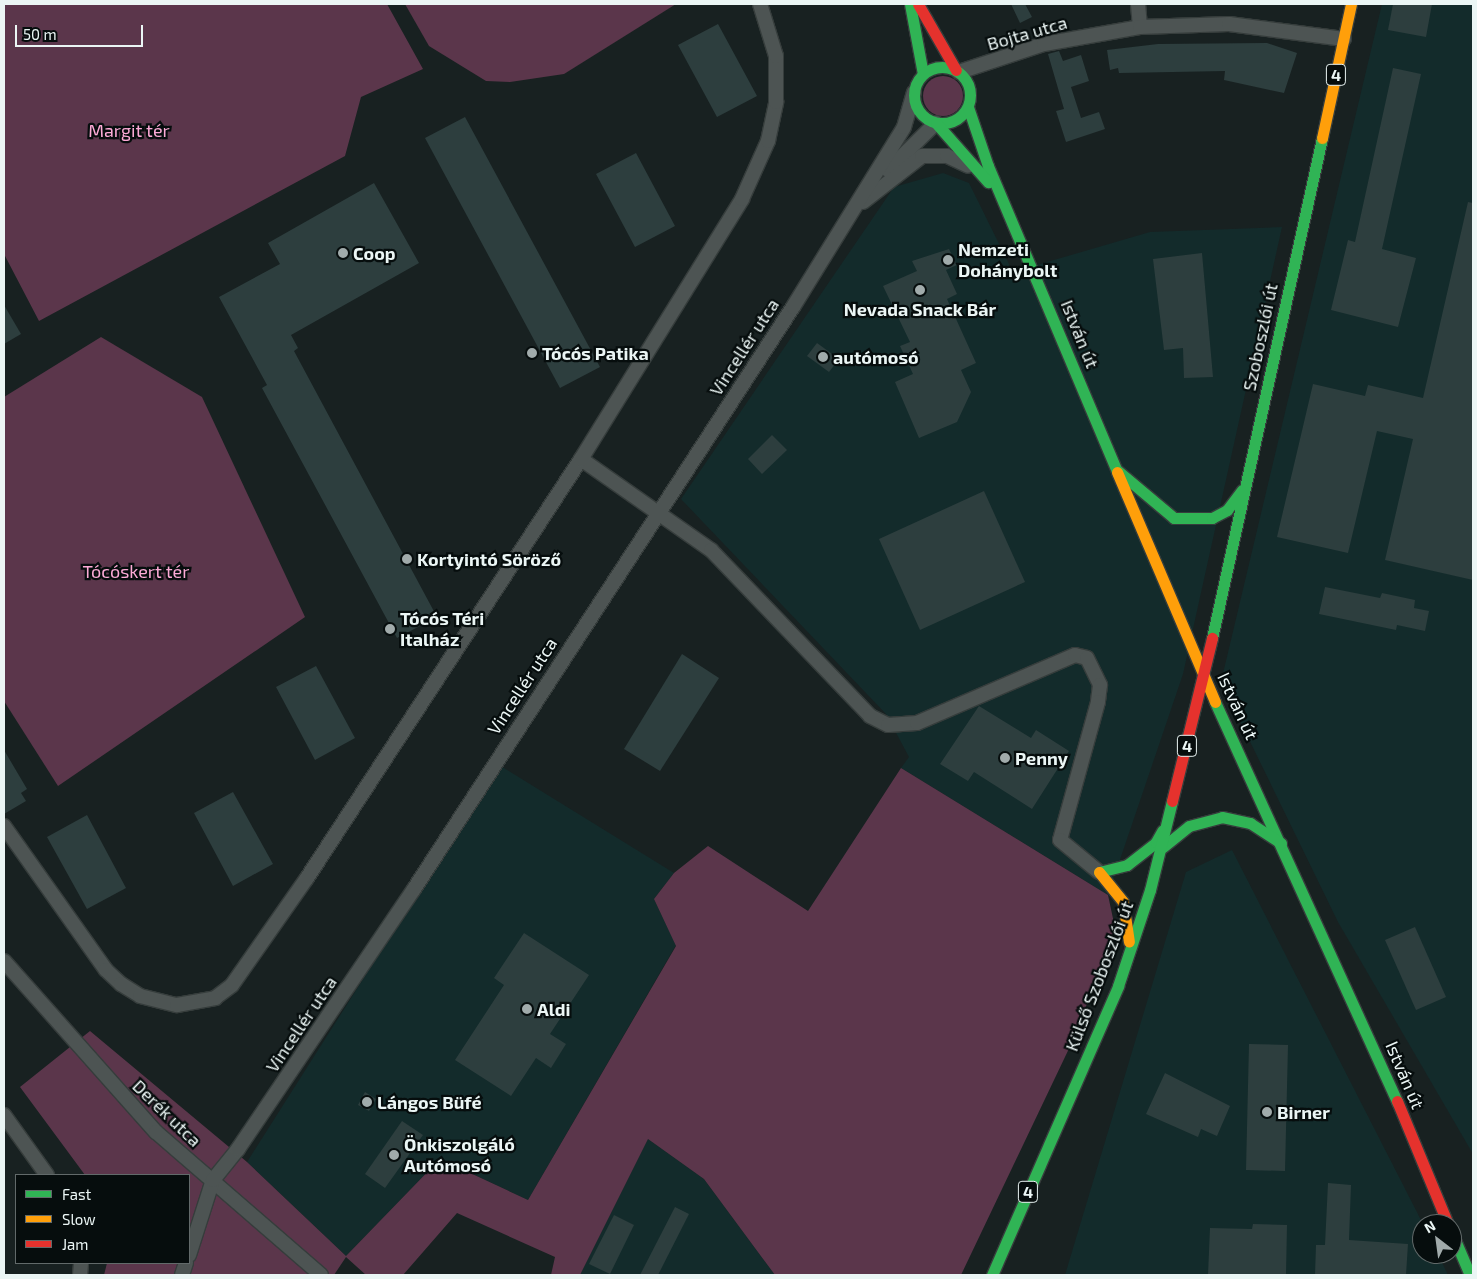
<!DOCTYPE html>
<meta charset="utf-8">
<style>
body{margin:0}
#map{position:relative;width:1477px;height:1279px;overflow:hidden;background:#182121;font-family:"Exo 2",sans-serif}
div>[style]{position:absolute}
.built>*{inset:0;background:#132b2b}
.green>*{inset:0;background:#5b364b}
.round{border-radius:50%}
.building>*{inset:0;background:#2d3e3e}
.roads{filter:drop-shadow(1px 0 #363d3c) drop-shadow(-1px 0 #363d3c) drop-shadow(0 1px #363d3c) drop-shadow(0 -1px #363d3c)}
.street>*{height:14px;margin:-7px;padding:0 7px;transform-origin:7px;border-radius:7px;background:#4d5453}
.fast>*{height:11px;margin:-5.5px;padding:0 5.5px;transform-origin:5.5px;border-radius:5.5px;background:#30b455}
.fast>.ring{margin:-5.5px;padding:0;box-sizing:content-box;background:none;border:11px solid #30b455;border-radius:50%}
.slow>*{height:11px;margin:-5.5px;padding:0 5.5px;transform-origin:5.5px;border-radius:5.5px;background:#ff9f0a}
.jam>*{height:11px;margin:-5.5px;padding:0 5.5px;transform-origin:5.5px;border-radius:5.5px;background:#e5322d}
.dots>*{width:14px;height:14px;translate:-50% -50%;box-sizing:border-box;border:2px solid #060d0d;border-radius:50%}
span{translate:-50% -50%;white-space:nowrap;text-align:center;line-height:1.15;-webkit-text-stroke:4.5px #060d0d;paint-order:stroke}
.shield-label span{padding:1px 4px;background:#060d0d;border:1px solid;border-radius:4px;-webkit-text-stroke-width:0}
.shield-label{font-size:16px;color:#ebf6f5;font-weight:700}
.street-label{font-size:18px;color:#ebf6f5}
.park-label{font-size:18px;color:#fdabd7}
.poi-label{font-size:18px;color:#ebf6f5;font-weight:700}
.left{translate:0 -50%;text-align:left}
.frame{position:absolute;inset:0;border:5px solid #ebf6f5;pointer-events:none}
.legend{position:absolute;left:15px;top:1174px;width:175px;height:90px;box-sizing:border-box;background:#060d0d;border:1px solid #626a6a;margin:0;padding:6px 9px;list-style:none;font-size:15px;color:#ebf6f5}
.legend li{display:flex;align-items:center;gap:10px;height:25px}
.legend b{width:25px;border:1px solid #626a6a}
.north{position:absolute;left:1412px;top:1214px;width:50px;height:50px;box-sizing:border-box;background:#060d0d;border:1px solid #626a6a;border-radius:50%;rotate:330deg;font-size:14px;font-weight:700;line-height:20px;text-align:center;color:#ebf6f5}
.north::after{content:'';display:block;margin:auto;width:18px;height:22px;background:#a1abab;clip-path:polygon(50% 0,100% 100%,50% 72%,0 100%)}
.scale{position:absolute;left:15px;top:25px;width:128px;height:22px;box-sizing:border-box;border:2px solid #ebf6f5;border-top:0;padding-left:6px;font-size:15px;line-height:18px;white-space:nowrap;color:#ebf6f5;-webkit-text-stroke:4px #060d0d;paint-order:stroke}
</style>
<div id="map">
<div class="built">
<div style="clip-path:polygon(1382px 4px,1473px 4px,1473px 1154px,1338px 922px,1221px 682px)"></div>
<div style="clip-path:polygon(943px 173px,969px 183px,1013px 272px,1150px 232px,1282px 227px,1183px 674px,1108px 895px,901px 768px,909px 757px,886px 714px,681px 499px,894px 187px)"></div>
<div style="clip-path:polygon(499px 765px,674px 873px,654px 899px,676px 945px,528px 1200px,440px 1159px,346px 1256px,247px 1162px)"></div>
<div style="clip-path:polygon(1232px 850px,1423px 1224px,1422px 1254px,1438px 1254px,1448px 1275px,1065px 1275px,1186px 872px)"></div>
<div style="clip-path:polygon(648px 1139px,704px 1179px,775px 1275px,580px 1275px)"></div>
</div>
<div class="green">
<div style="clip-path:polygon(4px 4px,387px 4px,423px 69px,361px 97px,345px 156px,39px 321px,4px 254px)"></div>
<div style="clip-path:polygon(405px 4px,676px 4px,564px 74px,510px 82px,486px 81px,429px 46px)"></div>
<div class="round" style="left:923px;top:76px;width:40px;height:40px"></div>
<div style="clip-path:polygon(101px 337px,202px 397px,305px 617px,58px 786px,4px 701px,4px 397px)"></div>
<div style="clip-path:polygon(901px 768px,1108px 895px,1115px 928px,1075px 1036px,961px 1275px,775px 1275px,704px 1179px,648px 1139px,580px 1275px,551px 1275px,555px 1257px,457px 1213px,403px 1275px,366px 1275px,346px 1257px,334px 1275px,104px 1275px,107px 1263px,189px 1263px,189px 1175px,85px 1175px,20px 1087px,90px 1031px,247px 1162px,346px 1256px,440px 1159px,528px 1200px,676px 946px,654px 899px,674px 873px,708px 846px,808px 911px)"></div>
</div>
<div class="building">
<div style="clip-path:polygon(1011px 4px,1025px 4px,1032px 17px,1020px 23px)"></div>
<div style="clip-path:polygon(1393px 4px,1432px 4px,1426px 37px,1388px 30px)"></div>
<div style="clip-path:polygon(718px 24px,757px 96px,717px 117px,678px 45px)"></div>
<div style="clip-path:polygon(1267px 43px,1297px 53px,1284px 93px,1224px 80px,1225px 71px,1119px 73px,1118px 68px,1110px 70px,1107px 50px,1158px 44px)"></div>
<div style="clip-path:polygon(1059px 51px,1063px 61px,1081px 55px,1089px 81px,1071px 87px,1081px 118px,1099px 112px,1105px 129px,1066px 142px,1056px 111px,1064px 109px,1048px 54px)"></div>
<div style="clip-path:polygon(1393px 68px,1421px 74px,1382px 249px,1416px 258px,1398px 327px,1331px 310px,1348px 240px,1355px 242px)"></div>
<div style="clip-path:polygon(465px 117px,600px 367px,560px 388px,425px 138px)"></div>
<div style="clip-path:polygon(636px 153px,675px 226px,635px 247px,596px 174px)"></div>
<div style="clip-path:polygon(374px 183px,419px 263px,291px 335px,298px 348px,294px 351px,437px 617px,397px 638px,262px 388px,267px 385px,219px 297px,280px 264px,268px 243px)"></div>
<div style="clip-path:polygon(1468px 202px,1473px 203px,1473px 580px,1385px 560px,1413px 439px,1377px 431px,1348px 553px,1277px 537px,1313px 384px,1365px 396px,1368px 385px,1423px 398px)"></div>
<div style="clip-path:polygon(949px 249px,957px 265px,946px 270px,957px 294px,947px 299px,976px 363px,961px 370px,971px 392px,957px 422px,919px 438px,895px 382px,913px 374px,900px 346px,910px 342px,883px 286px,917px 271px,912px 261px)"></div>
<div style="clip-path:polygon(1202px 253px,1213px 377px,1184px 378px,1183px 348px,1164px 350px,1153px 259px)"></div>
<div style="clip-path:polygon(4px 305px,21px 334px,4px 344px)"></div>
<div style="clip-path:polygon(817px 343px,839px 359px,829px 372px,807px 356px)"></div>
<div style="clip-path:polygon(772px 435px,787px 450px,762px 474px,748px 459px)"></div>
<div style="clip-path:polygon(984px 491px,1025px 582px,920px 630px,879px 539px)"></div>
<div style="clip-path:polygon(1325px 587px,1380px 598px,1382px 593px,1415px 600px,1414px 608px,1429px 611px,1425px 631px,1397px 625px,1396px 630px,1319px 614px)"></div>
<div style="clip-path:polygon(682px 654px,719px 678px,660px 771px,624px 749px)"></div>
<div style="clip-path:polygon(316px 666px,355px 738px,315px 760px,276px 687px)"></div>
<div style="clip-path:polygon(979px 706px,1031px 738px,1036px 730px,1069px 751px,1032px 809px,974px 772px,968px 781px,940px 764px)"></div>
<div style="clip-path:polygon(4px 750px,27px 789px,21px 793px,26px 801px,4px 814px)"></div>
<div style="clip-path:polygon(233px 792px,273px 864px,233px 886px,194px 813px)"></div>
<div style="clip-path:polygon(87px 815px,126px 888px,87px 909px,47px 837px)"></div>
<div style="clip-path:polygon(1415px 927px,1446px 997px,1416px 1010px,1385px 940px)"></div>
<div style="clip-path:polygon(524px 933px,589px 975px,550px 1034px,566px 1044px,551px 1068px,536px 1058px,511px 1096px,455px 1060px,504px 985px,494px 978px)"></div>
<div style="clip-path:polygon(1249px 1044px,1288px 1045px,1285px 1171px,1246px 1170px)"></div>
<div style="clip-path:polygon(1165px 1073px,1230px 1106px,1217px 1136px,1201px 1129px,1198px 1137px,1146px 1114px)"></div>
<div style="clip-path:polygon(365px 1092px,376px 1099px,369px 1111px,358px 1105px)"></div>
<div style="clip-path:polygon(402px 1121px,423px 1135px,385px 1188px,365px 1174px)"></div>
<div style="clip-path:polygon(1328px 1183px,1351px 1185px,1349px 1240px,1408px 1244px,1406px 1275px,1315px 1275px,1316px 1245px,1325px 1245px)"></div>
<div style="clip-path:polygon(675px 1207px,689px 1214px,658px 1275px,640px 1275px)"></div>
<div style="clip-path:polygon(614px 1215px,634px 1225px,610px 1274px,589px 1264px)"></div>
<div style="clip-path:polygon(1253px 1224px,1287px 1225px,1286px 1275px,1208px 1275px,1210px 1228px,1252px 1229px)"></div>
</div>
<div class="roads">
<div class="street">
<div style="left:1138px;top:4px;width:23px;rotate:85deg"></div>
<div style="left:959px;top:72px;width:89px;rotate:-18.2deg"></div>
<div style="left:1044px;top:44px;width:97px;rotate:-10deg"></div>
<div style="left:1140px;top:27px;width:89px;rotate:-1.9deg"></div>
<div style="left:1229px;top:24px;width:116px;rotate:7.4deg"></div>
<div style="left:888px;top:170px;width:67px;rotate:-44.4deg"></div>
<div style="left:863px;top:202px;width:75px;rotate:-37.9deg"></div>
<div style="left:922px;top:156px;width:25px"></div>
<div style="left:947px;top:156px;width:23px;rotate:25deg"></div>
<div style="left:581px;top:459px;width:159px;rotate:35deg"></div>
<div style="left:711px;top:550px;width:230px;rotate:46.2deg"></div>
<div style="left:870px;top:716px;width:20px;rotate:27deg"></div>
<div style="left:888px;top:725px;width:29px;rotate:-4deg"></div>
<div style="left:917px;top:723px;width:172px;rotate:-23.3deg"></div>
<div style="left:1075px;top:655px;width:12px;rotate:14deg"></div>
<div style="left:1087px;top:658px;width:30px;rotate:64deg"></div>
<div style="left:1100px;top:685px;width:17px;rotate:97deg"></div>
<div style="left:1098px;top:702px;width:143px;rotate:105.4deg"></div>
<div style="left:1060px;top:840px;width:50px;rotate:39.4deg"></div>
<div style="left:4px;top:826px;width:176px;rotate:54.7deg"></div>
<div style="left:106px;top:970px;width:21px;rotate:43deg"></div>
<div style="left:121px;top:984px;width:22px;rotate:32deg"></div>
<div style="left:140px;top:996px;width:38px;rotate:14deg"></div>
<div style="left:177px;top:1005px;width:39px;rotate:-10deg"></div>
<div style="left:215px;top:998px;width:21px;rotate:-37deg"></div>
<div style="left:232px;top:985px;width:131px;rotate:-55deg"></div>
<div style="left:307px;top:878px;width:501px;rotate:-56.82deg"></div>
<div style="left:581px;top:459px;width:306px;rotate:-58.2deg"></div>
<div style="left:742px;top:199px;width:64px;rotate:-65.9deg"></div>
<div style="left:768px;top:141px;width:40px;rotate:-78deg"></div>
<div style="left:776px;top:102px;width:46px;rotate:-90deg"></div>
<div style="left:776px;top:56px;width:54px;rotate:-107.1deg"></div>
<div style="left:4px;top:961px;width:229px;rotate:48.4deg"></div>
<div style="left:156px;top:1132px;width:218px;rotate:40.9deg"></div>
<div style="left:4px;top:1115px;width:74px;rotate:54.4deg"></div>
<div style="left:189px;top:1255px;width:79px;rotate:-72.3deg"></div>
<div style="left:213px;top:1180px;width:40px;rotate:-51deg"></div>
<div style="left:238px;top:1149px;width:314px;rotate:-55.9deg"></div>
<div style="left:414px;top:889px;width:695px;rotate:-56.93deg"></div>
<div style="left:793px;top:307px;width:211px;rotate:-58.3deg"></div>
<div style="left:904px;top:127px;width:36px;rotate:-74deg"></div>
<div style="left:80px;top:1275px;width:12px;rotate:-85deg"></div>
<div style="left:182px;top:1275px;width:13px;rotate:-72deg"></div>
</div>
<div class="fast">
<div style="left:910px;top:4px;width:71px;rotate:79.5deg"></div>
<div class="ring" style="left:914px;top:67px;width:45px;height:45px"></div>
<div style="left:968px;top:107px;width:62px;rotate:71.3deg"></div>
<div style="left:988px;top:166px;width:332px;rotate:67.1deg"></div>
<div style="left:936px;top:123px;width:79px;rotate:48.6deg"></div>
<div style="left:1118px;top:471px;width:73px;rotate:40deg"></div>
<div style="left:1174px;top:518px;width:38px"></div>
<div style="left:1212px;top:518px;width:17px;rotate:-28deg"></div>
<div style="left:1227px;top:510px;width:25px;rotate:-53deg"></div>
<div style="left:1212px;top:638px;width:512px;rotate:-77.59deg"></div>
<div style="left:1215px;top:702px;width:439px;rotate:65.5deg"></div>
<div style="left:1163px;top:847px;width:33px;rotate:-39deg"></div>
<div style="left:1189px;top:826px;width:34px;rotate:-15deg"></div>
<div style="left:1222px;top:817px;width:29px;rotate:12deg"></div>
<div style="left:1250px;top:823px;width:37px;rotate:33deg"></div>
<div style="left:1099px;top:872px;width:29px;rotate:-14deg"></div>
<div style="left:1127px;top:865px;width:37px;rotate:-38deg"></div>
<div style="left:1156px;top:842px;width:13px;rotate:-61deg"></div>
<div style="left:1452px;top:1233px;width:46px;rotate:66.8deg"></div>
<div style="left:992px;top:1275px;width:315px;rotate:-66.4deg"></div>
<div style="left:1118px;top:986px;width:101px;rotate:-71.6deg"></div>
<div style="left:1150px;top:890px;width:92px;rotate:-76.1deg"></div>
</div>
<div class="slow">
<div style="left:1322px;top:138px;width:137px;rotate:-77.8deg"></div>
<div style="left:1117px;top:472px;width:250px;rotate:66.9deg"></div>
<div style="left:1099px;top:872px;width:38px;rotate:51deg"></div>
<div style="left:1123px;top:902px;width:40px;rotate:81.5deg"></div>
</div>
<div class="jam">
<div style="left:918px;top:4px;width:76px;rotate:60.1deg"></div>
<div style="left:1172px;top:801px;width:168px;rotate:-76.2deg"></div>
<div style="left:1397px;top:1101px;width:133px;rotate:67.5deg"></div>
</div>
</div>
<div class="dots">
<div style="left:343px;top:253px;background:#a1abab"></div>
<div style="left:948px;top:260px;background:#a1abab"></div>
<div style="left:920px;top:290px;background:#a1abab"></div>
<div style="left:532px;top:353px;background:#a1abab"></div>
<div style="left:823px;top:357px;background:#a1abab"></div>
<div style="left:407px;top:559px;background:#a1abab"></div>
<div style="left:390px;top:629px;background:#a1abab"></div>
<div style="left:1005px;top:758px;background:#a1abab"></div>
<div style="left:527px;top:1009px;background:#a1abab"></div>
<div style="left:367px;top:1102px;background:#a1abab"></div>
<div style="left:1267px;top:1112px;background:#a1abab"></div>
<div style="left:394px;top:1155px;background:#a1abab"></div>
</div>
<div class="shield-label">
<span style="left:1336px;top:75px">4</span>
<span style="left:1187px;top:746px">4</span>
<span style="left:1028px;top:1192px">4</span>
</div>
<div class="street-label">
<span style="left:1027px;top:33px;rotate:-16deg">Bojta utca</span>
<span style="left:1080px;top:334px;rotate:68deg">István út</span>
<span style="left:1260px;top:337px;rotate:-78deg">Szoboszlói út</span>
<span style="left:744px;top:347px;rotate:-57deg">Vincellér utca</span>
<span style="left:522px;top:686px;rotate:-57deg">Vincellér utca</span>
<span style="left:1238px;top:706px;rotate:65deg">István út</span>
<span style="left:1099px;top:976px;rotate:-69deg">Külső Szoboszlói út</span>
<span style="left:301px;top:1024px;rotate:-56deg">Vincellér utca</span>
<span style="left:1405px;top:1075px;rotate:67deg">István út</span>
<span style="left:167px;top:1113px;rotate:44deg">Derék utca</span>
</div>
<div class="park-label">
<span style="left:129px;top:130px">Margit tér</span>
<span style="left:136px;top:571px">Tócóskert tér</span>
</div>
<div class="poi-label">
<span class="left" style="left:958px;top:260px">Nemzeti<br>Dohánybolt</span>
<span class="left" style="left:353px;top:253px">Coop</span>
<span style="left:920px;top:309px">Nevada Snack Bár</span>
<span class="left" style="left:542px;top:353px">Tócós Patika</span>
<span class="left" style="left:833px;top:357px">autómosó</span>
<span class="left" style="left:417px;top:559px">Kortyintó Söröző</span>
<span class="left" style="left:400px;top:629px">Tócós Téri<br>Italház</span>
<span class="left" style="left:1015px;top:758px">Penny</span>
<span class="left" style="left:537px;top:1009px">Aldi</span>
<span class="left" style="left:377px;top:1102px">Lángos Büfé</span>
<span class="left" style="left:1277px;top:1112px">Birner</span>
<span class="left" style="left:404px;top:1155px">Önkiszolgáló<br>Autómosó</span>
</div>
<div class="frame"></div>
<ul class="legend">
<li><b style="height:6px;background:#30b455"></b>Fast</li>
<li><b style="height:6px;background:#ff9f0a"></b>Slow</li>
<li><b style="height:6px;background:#e5322d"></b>Jam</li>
</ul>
<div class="north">N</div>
<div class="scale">50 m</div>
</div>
